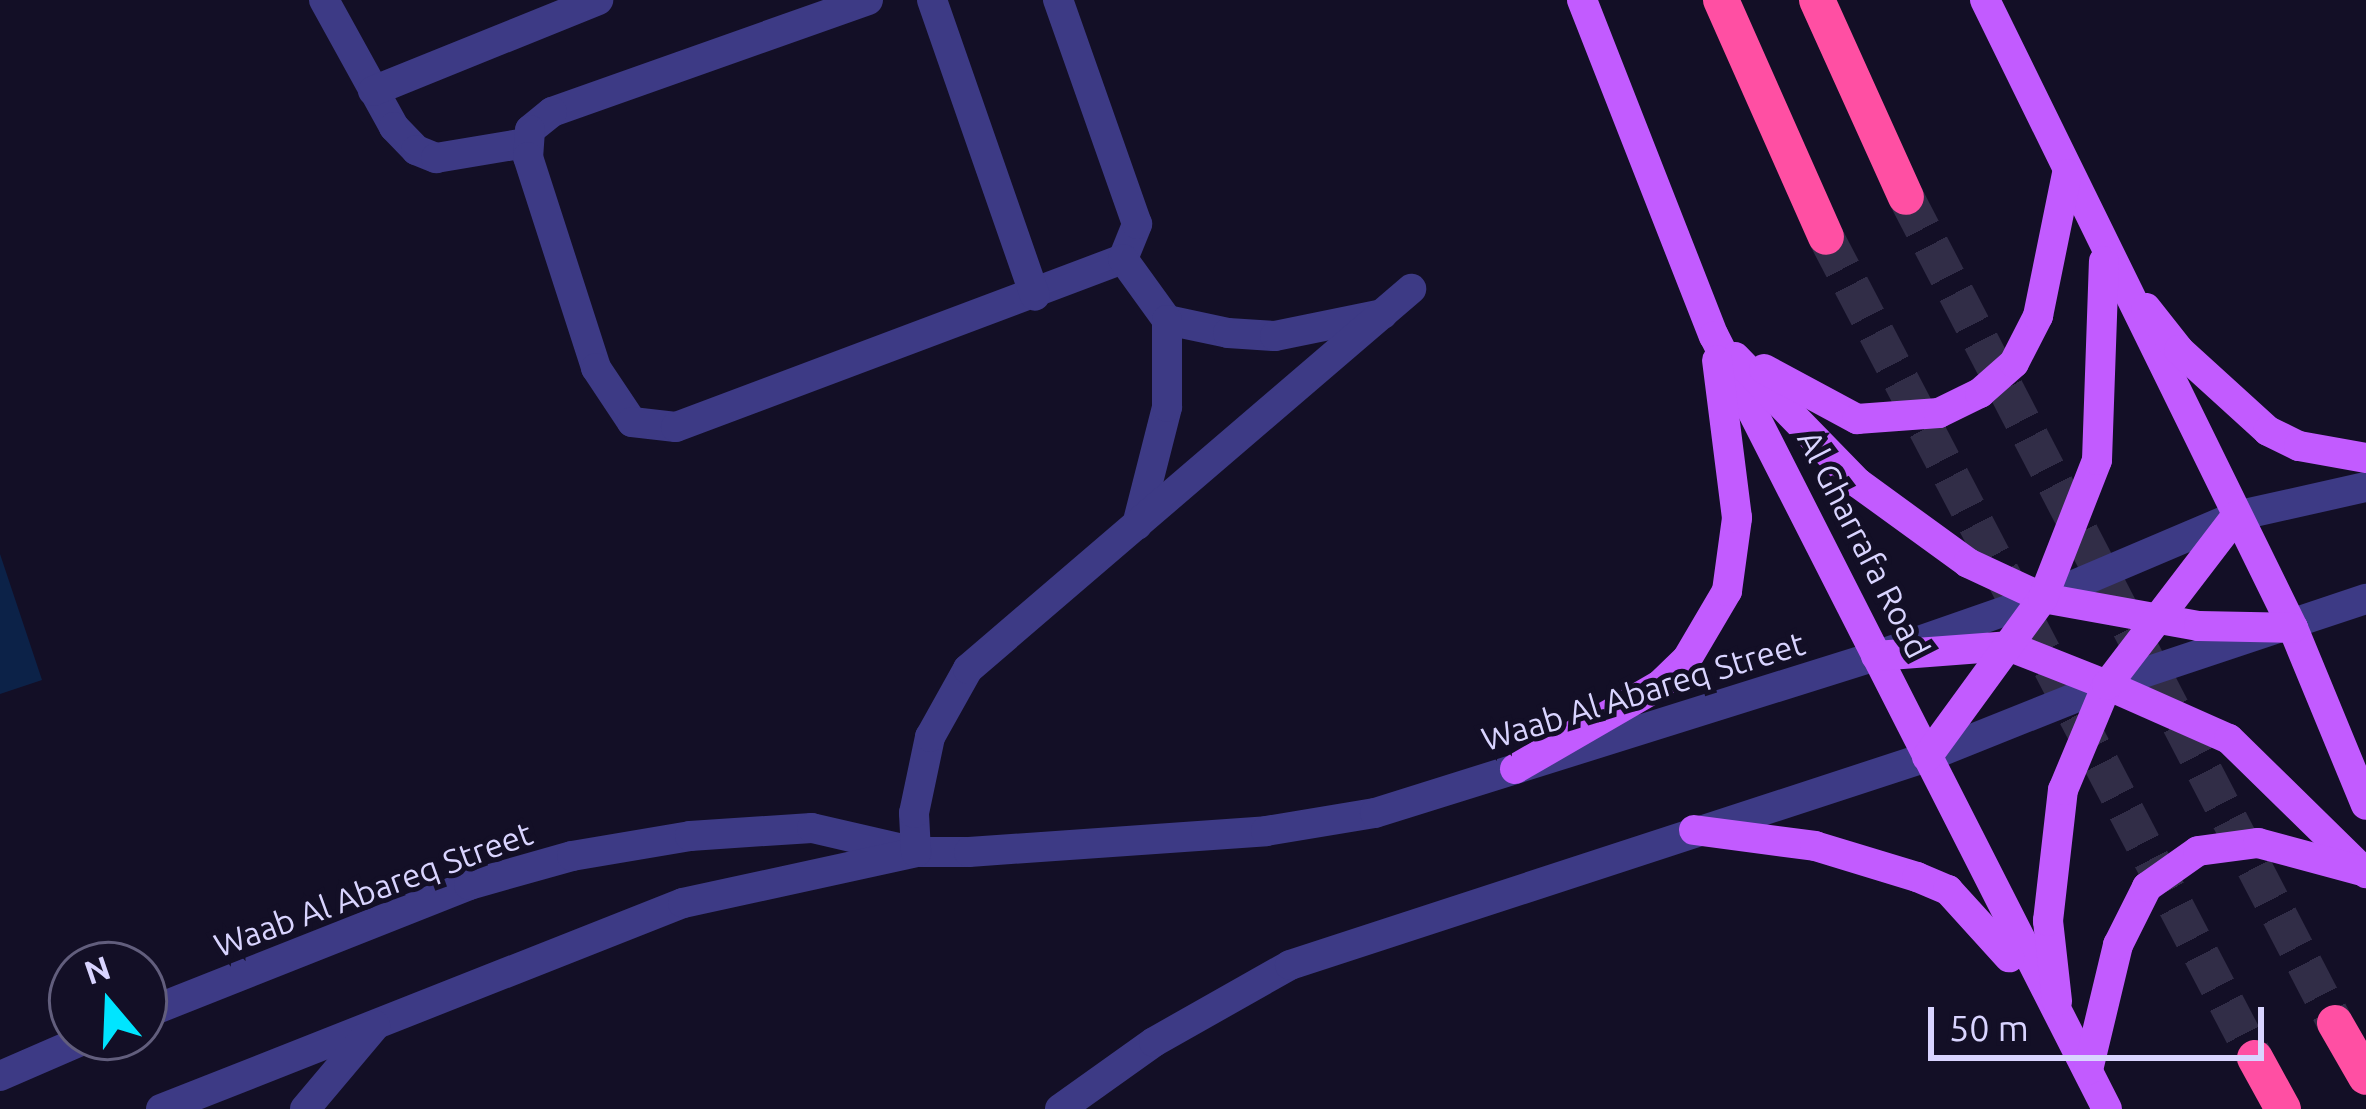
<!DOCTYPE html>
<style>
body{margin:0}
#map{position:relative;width:2366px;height:1109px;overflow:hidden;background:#130f26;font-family:Ubuntu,sans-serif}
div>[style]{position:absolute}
.water>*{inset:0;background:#0c2248}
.highway-tunnel>*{height:36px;margin-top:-18px;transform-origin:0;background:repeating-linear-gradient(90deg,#312d47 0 36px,transparent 0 54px)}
.minor>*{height:30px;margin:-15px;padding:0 15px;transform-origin:15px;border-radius:15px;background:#3d3a85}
.major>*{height:30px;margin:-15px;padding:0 15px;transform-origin:15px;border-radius:15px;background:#c25bff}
.highway>*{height:36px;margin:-18px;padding:0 18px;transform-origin:18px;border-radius:18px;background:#ff4fa3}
span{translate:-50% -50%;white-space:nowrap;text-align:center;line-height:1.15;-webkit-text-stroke:10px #130f26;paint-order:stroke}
.street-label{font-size:33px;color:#d9d4ff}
.north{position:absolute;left:48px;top:941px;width:120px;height:120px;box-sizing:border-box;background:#130f26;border:3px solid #625e7d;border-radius:50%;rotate:341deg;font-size:33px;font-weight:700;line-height:48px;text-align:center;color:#d9d4ff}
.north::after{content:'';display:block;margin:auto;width:42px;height:54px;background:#00e5ff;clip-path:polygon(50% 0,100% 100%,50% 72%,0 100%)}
.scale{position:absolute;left:1928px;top:1007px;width:336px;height:54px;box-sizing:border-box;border:6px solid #d9d4ff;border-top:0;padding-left:15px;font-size:36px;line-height:42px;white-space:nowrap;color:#d9d4ff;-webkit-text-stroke:9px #130f26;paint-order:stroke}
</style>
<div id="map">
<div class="water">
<div style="clip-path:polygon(0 554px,42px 680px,0 694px)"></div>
</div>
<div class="highway-tunnel">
<div style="left:1906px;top:197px;width:931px;rotate:62.55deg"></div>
<div style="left:1826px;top:237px;width:926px;rotate:62.41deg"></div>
</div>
<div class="minor">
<div style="left:324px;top:0;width:145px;rotate:61.1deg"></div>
<div style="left:394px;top:127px;width:32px;rotate:46deg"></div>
<div style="left:416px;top:150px;width:22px;rotate:22deg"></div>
<div style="left:436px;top:158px;width:91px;rotate:-9.5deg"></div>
<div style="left:868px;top:0;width:335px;rotate:160.5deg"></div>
<div style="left:552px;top:112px;width:28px;rotate:141deg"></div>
<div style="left:530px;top:130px;width:27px;rotate:94deg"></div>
<div style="left:528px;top:157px;width:222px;rotate:72.1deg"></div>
<div style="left:596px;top:368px;width:65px;rotate:56.3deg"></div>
<div style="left:632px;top:422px;width:44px;rotate:6.5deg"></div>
<div style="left:676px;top:427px;width:478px;rotate:-20.6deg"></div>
<div style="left:1123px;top:259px;width:38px;rotate:-68deg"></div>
<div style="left:1137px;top:224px;width:238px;rotate:-109.4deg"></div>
<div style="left:932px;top:0;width:313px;rotate:70.8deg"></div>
<div style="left:373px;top:91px;width:243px;rotate:-22deg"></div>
<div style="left:1123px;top:259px;width:75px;rotate:54.2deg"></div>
<div style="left:1167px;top:320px;width:62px;rotate:12deg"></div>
<div style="left:1228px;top:333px;width:47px;rotate:3.7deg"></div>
<div style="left:1275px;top:336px;width:110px;rotate:-11.5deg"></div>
<div style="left:1137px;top:525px;width:122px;rotate:-75.7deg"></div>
<div style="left:1167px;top:407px;width:87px;rotate:-90deg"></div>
<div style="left:144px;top:1014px;width:350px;rotate:-21.6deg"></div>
<div style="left:469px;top:885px;width:107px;rotate:-15.7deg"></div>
<div style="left:572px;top:856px;width:120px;rotate:-9.6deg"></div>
<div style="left:690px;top:836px;width:122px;rotate:-3.8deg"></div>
<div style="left:812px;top:828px;width:107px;rotate:13deg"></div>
<div style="left:916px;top:852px;width:53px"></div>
<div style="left:969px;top:852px;width:298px;rotate:-4deg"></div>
<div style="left:1266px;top:831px;width:110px;rotate:-9.4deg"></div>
<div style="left:1375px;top:813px;width:525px;rotate:-17.4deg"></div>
<div style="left:1876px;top:656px;width:177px;rotate:-19.2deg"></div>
<div style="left:2043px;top:598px;width:210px;rotate:-23deg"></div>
<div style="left:2236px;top:516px;width:133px;rotate:-12.6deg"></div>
<div style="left:0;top:1076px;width:98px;rotate:-23.4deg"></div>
<div style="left:161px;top:1109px;width:561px;rotate:-21.54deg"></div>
<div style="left:683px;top:903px;width:239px;rotate:-12.3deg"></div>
<div style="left:916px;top:852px;width:39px;rotate:-93deg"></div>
<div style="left:914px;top:813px;width:78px;rotate:-78.1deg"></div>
<div style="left:930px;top:737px;width:78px;rotate:-60.8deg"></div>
<div style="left:968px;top:669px;width:584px;rotate:-40.62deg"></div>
<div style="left:305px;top:1109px;width:109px;rotate:-49.9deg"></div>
<div style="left:1060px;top:1109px;width:115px;rotate:-35.5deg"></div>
<div style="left:1154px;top:1042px;width:156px;rotate:-29.5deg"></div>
<div style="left:1290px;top:965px;width:670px;rotate:-18.08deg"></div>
<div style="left:1927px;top:757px;width:194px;rotate:-21.8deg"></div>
<div style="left:2107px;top:685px;width:273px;rotate:-18.4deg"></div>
</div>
<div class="major">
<div style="left:1582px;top:0;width:361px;rotate:68.6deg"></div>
<div style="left:1714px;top:336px;width:867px;rotate:63.05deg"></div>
<div style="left:1985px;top:0;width:699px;rotate:63.87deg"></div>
<div style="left:2293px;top:628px;width:191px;rotate:67.6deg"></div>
<div style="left:2146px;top:308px;width:53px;rotate:51.8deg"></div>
<div style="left:2179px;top:350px;width:120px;rotate:42.3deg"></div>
<div style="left:2268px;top:431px;width:34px;rotate:26deg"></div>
<div style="left:2299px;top:446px;width:68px;rotate:10.2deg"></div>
<div style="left:1735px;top:357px;width:176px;rotate:45.7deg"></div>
<div style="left:1858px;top:483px;width:136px;rotate:36deg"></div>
<div style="left:1968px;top:563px;width:83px;rotate:25deg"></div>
<div style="left:2043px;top:598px;width:158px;rotate:10.2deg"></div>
<div style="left:2199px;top:626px;width:94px;rotate:1.2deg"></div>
<div style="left:1764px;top:369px;width:106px;rotate:28.3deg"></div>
<div style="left:1857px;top:419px;width:82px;rotate:-4.2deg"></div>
<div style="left:1939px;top:413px;width:46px;rotate:-26deg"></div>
<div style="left:1980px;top:393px;width:45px;rotate:-41.4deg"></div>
<div style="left:2014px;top:363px;width:53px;rotate:-62.9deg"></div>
<div style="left:2038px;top:316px;width:145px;rotate:-78.5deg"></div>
<div style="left:1876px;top:656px;width:132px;rotate:-4.3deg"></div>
<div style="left:2008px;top:646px;width:106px;rotate:21.5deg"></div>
<div style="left:2107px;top:685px;width:133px;rotate:23.9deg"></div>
<div style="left:2229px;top:739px;width:192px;rotate:44.4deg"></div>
<div style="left:1927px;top:757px;width:197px;rotate:-53.9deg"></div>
<div style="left:2043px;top:598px;width:148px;rotate:-68.6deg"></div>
<div style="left:2097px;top:460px;width:199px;rotate:-88deg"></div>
<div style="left:1515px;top:769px;width:168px;rotate:-30.1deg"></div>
<div style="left:1660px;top:685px;width:37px;rotate:-44deg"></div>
<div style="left:1687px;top:659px;width:79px;rotate:-59.5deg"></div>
<div style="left:1727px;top:591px;width:74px;rotate:-82.2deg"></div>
<div style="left:1737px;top:518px;width:159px;rotate:-97.2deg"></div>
<div style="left:1694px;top:830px;width:122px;rotate:7.5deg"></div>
<div style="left:1815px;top:846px;width:107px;rotate:16.9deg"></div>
<div style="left:1917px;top:877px;width:34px;rotate:23deg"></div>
<div style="left:1948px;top:890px;width:91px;rotate:47.7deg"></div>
<div style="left:2057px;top:1001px;width:81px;rotate:-96.4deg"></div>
<div style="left:2048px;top:921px;width:132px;rotate:-83.5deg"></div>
<div style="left:2063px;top:790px;width:114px;rotate:-67.3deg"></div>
<div style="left:2107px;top:685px;width:213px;rotate:-52.6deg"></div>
<div style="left:2088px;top:1070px;width:129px;rotate:-76.5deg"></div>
<div style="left:2118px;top:945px;width:65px;rotate:-63.4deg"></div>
<div style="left:2147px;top:887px;width:62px;rotate:-35.2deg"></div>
<div style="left:2198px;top:851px;width:61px;rotate:-7.6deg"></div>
<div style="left:2258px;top:843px;width:105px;rotate:15deg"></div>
</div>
<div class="highway">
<div style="left:1721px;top:0;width:259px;rotate:66.1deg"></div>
<div style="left:1817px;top:0;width:216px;rotate:65.7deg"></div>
<div style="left:2335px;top:1023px;width:62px;rotate:60.1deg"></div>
<div style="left:2255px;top:1058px;width:58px;rotate:61.2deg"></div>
</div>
<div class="street-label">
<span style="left:1864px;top:544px;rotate:63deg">Al Gharrafa Road</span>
<span style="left:1643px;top:691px;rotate:-17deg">Waab Al Abareq Street</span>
<span style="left:373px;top:889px;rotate:-20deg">Waab Al Abareq Street</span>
</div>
<div class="north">N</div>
<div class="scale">50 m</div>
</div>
